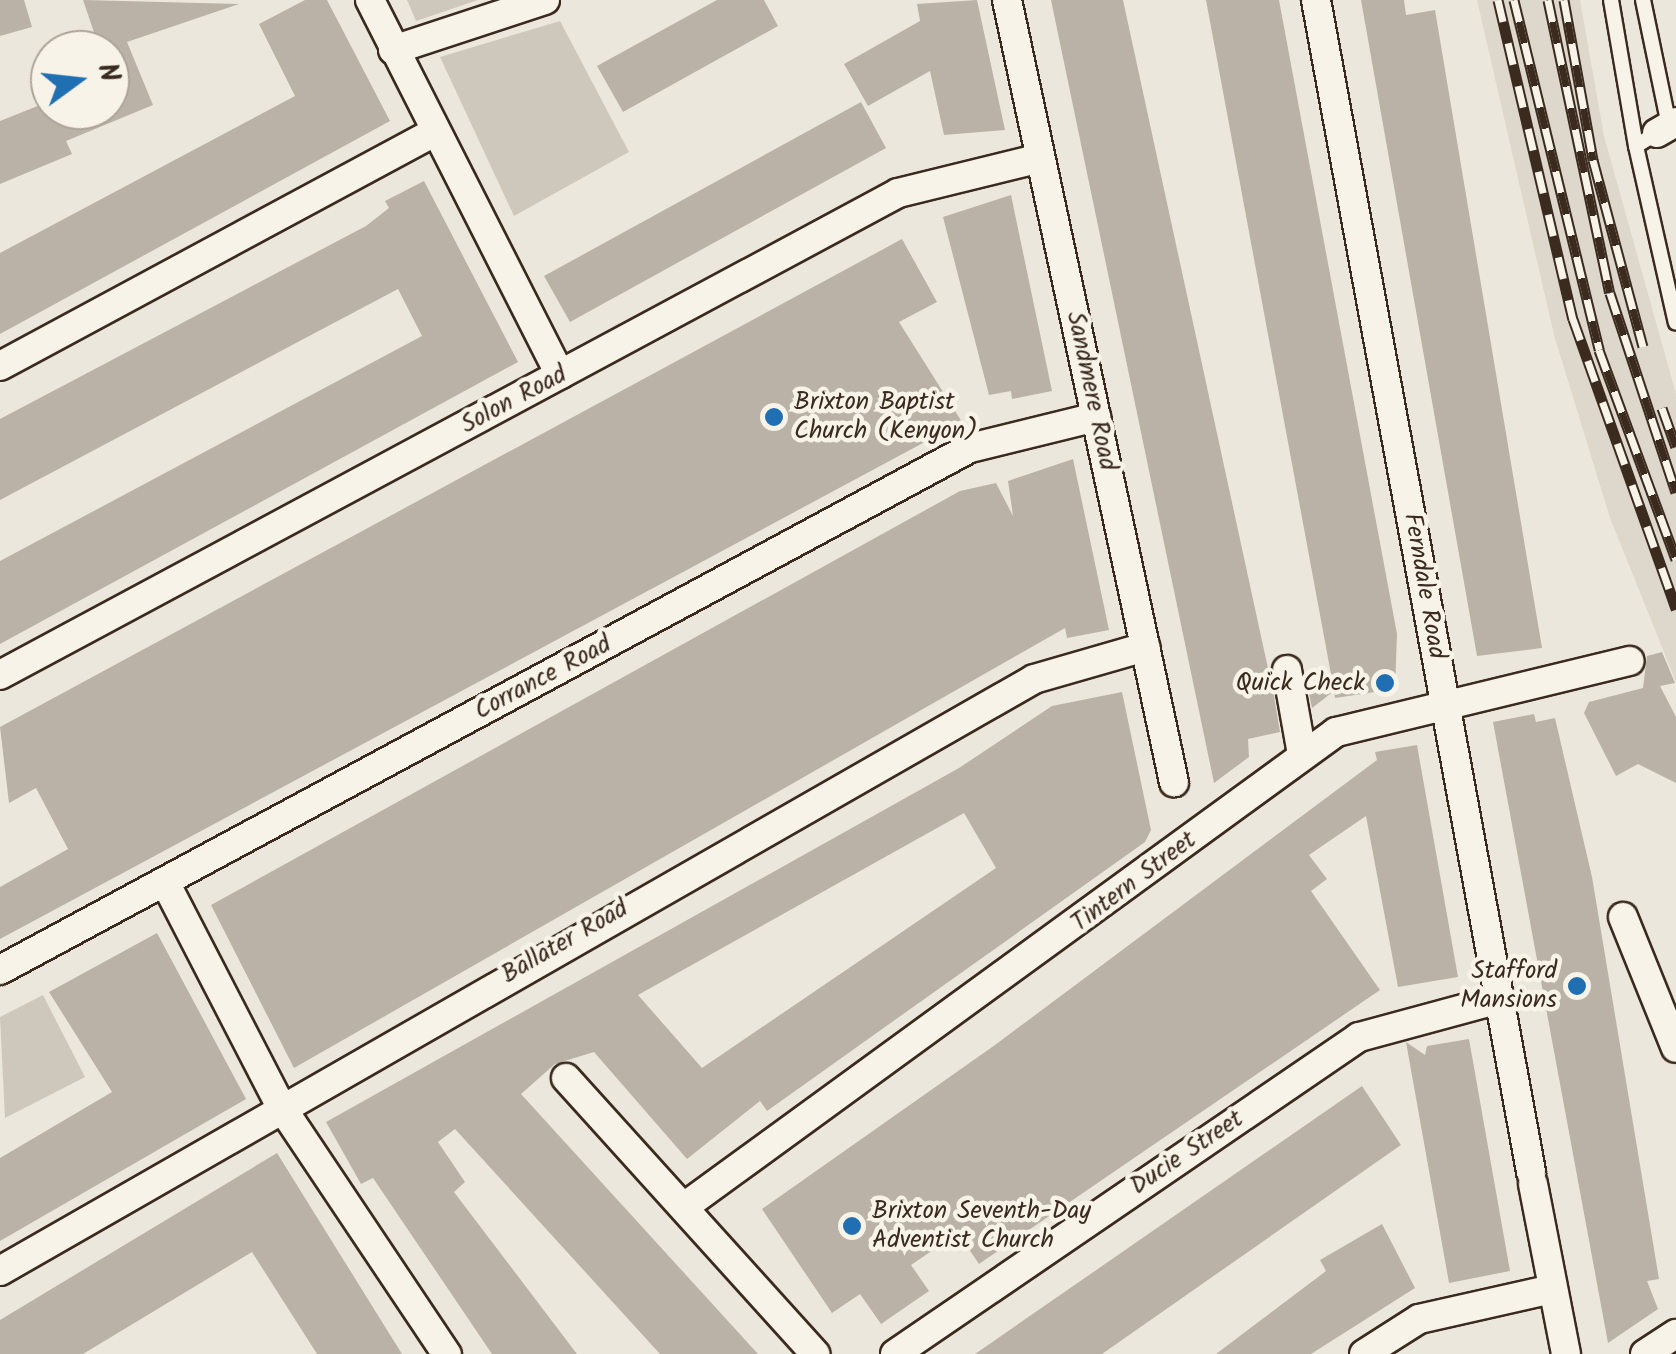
<!DOCTYPE html>
<style>
body{margin:0}
#map{position:relative;width:1676px;height:1354px;overflow:hidden;background:#ece7dc;font-family:Kalam,sans-serif}
div>[style]{position:absolute}
.built>*{inset:0;background:#ddd7cc}
.green>*{inset:0;background:#cec8bc}
.building>*{inset:0;background:#bab2a7}
.roads{filter:drop-shadow(2px 0 #3b2a1e) drop-shadow(-2px 0 #3b2a1e) drop-shadow(0 2px #3b2a1e) drop-shadow(0 -2px #3b2a1e)}
.lane>*{height:14px;margin:-7px;padding:0 7px;transform-origin:7px;border-radius:7px;background:#f7f3e8}
.street>*{height:28px;margin:-14px;padding:0 14px;transform-origin:14px;border-radius:14px;background:#f7f3e8}
.rail>*{height:11px;margin-top:-5.5px;transform-origin:0;background:repeating-linear-gradient(90deg,#f7f3e8 0 22px,#3b2a1e 0 44px);box-sizing:border-box;border-block:2px solid #3b2a1e}
.dots>*{width:28px;height:28px;translate:-50% -50%;box-sizing:border-box;border:5px solid #f7f3e8;border-radius:50%}
span{translate:-50% -50%;white-space:nowrap;text-align:center;line-height:1.15;-webkit-text-stroke:9px #f7f3e8;paint-order:stroke}
.street-label{font-size:25px;color:#3b2a1e}
.poi-label{font-size:25px;color:#3b2a1e}
.left{translate:0 -50%;text-align:left}
.right{translate:-100% -50%;text-align:right}
.north{position:absolute;left:30px;top:30px;width:100px;height:100px;box-sizing:border-box;background:#f7f3e8;border:2px solid #aca397;border-radius:50%;rotate:75deg;font-size:28px;font-weight:700;line-height:40px;text-align:center;color:#3b2a1e}
.north::after{content:'';display:block;margin:auto;width:35px;height:45px;background:#1f6fb2;clip-path:polygon(50% 0,100% 100%,50% 72%,0 100%)}
</style>
<div id="map">
<div class="built">
<div style="clip-path:polygon(1477px 0,1580px 0,1604px 136px,1676px 394px,1676px 682px,1610px 518px,1554px 335px)"></div>
</div>
<div class="green">
<div style="clip-path:polygon(407px 0,478px 0,416px 21px)"></div>
<div style="clip-path:polygon(560px 21px,629px 152px,514px 216px,440px 57px)"></div>
<div style="clip-path:polygon(43px 995px,85px 1077px,5px 1118px,0 1017px)"></div>
</div>
<div class="building">
<div style="clip-path:polygon(0 0,24px 0,32px 27px,0 36px)"></div>
<div style="clip-path:polygon(83px 0,239px 4px,127px 42px,153px 105px,66px 141px,72px 154px,0 184px,0 121px,50px 101px,50px 110px,110px 110px,110px 50px,100px 50px)"></div>
<div style="clip-path:polygon(305px 0,327px 0,390px 121px,0 334px,0 253px,295px 96px,259px 24px)"></div>
<div style="clip-path:polygon(717px 0,764px 0,778px 26px,623px 112px,597px 66px)"></div>
<div style="clip-path:polygon(977px 0,1005px 130px,944px 135px,930px 71px,868px 106px,844px 64px,920px 21px,917px 4px)"></div>
<div style="clip-path:polygon(1051px 0,1123px 0,1274px 696px,1280px 732px,1248px 739px,1249px 757px,1214px 783px)"></div>
<div style="clip-path:polygon(1206px 0,1279px 0,1397px 634px,1395px 689px,1335px 698px,1334px 691px,1312px 708px,1308px 689px,1333px 685px)"></div>
<div style="clip-path:polygon(1361px 0,1404px 0,1406px 15px,1435px 10px,1542px 648px,1477px 656px)"></div>
<div style="clip-path:polygon(861px 102px,886px 148px,570px 322px,544px 276px)"></div>
<div style="clip-path:polygon(424px 181px,518px 362px,0 644px,0 561px,422px 336px,398px 289px,0 500px,0 419px,366px 226px,389px 208px,385px 201px)"></div>
<div style="clip-path:polygon(1011px 195px,1052px 391px,1012px 399px,1011px 391px,989px 395px,943px 217px)"></div>
<div style="clip-path:polygon(902px 239px,937px 302px,899px 322px,962px 422px,0 939px,0 887px,68px 849px,36px 788px,9px 803px,0 727px)"></div>
<div style="clip-path:polygon(1073px 459px,1109px 630px,1067px 638px,1065px 628px,294px 1068px,211px 905px,960px 491px,996px 483px,1013px 516px,1008px 481px)"></div>
<div style="clip-path:polygon(1662px 652px,1675px 683px,1660px 686px,1676px 717px,1676px 783px,1638px 764px,1616px 776px,1584px 713px,1589px 702px,1643px 688px,1647px 656px)"></div>
<div style="clip-path:polygon(evenodd,1122px 692px,1151px 830px,1145px 842px,767px 1111px,760px 1101px,687px 1159px,594px 1052px,555px 1064px,521px 1094px,758px 1354px,660px 1354px,455px 1129px,438px 1142px,465px 1182px,454px 1192px,577px 1354px,492px 1354px,373px 1178px,361px 1184px,326px 1122px,959px 768px,1052px 706px,1122px 692px,964px 813px,996px 868px,702px 1068px,638px 995px,964px 813px)"></div>
<div style="clip-path:polygon(1534px 714px,1536px 722px,1555px 718px,1592px 877px,1659px 1279px,1647px 1281px,1658px 1309px,1608px 1343px,1493px 722px)"></div>
<div style="clip-path:polygon(1417px 745px,1458px 977px,1398px 987px,1366px 816px,1309px 855px,1327px 879px,1311px 891px,1380px 990px,979px 1264px,958px 1233px,911px 1265px,929px 1291px,881px 1324px,860px 1294px,832px 1313px,762px 1209px,995px 1045px,1377px 760px,1375px 752px)"></div>
<div style="clip-path:polygon(157px 933px,246px 1099px,0 1241px,0 1158px,112px 1092px,49px 992px)"></div>
<div style="clip-path:polygon(1469px 1039px,1510px 1271px,1449px 1283px,1406px 1042px,1425px 1055px,1427px 1046px)"></div>
<div style="clip-path:polygon(1362px 1086px,1401px 1145px,1102px 1354px,975px 1354px)"></div>
<div style="clip-path:polygon(277px 1153px,402px 1354px,317px 1354px,252px 1252px,83px 1354px,0 1354px,0 1320px)"></div>
<div style="clip-path:polygon(1382px 1224px,1415px 1288px,1311px 1354px,1216px 1354px,1326px 1271px,1320px 1260px)"></div>
</div>
<div class="roads">
<div class="lane">
<div style="left:1611px;top:0;width:148px;rotate:80.3deg"></div>
<div style="left:1636px;top:146px;width:25px;rotate:-32deg"></div>
<div style="left:1643px;top:0;width:129px;rotate:78.3deg"></div>
<div style="left:1636px;top:146px;width:181px;rotate:77.3deg"></div>
</div>
<div class="street">
<div style="left:370px;top:0;width:420px;rotate:63.1deg"></div>
<div style="left:1007px;top:0;width:800px;rotate:77.95deg"></div>
<div style="left:1316px;top:0;width:1192px;rotate:79.6deg"></div>
<div style="left:393px;top:50px;width:160px;rotate:-18.2deg"></div>
<div style="left:1657px;top:133px;width:22px;rotate:-30deg"></div>
<div style="left:0;top:366px;width:492px;rotate:-28.3deg"></div>
<div style="left:1287px;top:670px;width:85px;rotate:79.9deg"></div>
<div style="left:0;top:675px;width:1019px;rotate:-28.22deg"></div>
<div style="left:898px;top:193px;width:146px;rotate:-13.8deg"></div>
<div style="left:165px;top:882px;width:251px;rotate:62.7deg"></div>
<div style="left:280px;top:1105px;width:300px;rotate:56.2deg"></div>
<div style="left:1623px;top:917px;width:141px;rotate:68deg"></div>
<div style="left:0;top:970px;width:1102px;rotate:-28.29deg"></div>
<div style="left:970px;top:448px;width:130px;rotate:-13.8deg"></div>
<div style="left:566px;top:1078px;width:372px;rotate:47.9deg"></div>
<div style="left:1533px;top:1184px;width:173px;rotate:79deg"></div>
<div style="left:684px;top:1207px;width:807px;rotate:-36.07deg"></div>
<div style="left:1336px;top:732px;width:302px;rotate:-13.6deg"></div>
<div style="left:0;top:1271px;width:1191px;rotate:-29.79deg"></div>
<div style="left:1034px;top:679px;width:116px;rotate:-16.1deg"></div>
<div style="left:895px;top:1354px;width:562px;rotate:-34.34deg"></div>
<div style="left:1359px;top:1037px;width:146px;rotate:-15.1deg"></div>
<div style="left:1364px;top:1354px;width:65px;rotate:-32.5deg"></div>
<div style="left:1419px;top:1319px;width:136px;rotate:-12.7deg"></div>
<div style="left:1645px;top:1354px;width:37px;rotate:-33deg"></div>
</div>
</div>
<div class="rail">
<div style="left:1498px;top:0;width:328px;rotate:76.8deg"></div>
<div style="left:1573px;top:319px;width:308px;rotate:70.4deg"></div>
<div style="left:1514px;top:0;width:360px;rotate:76.3deg"></div>
<div style="left:1599px;top:350px;width:223px;rotate:69.8deg"></div>
<div style="left:1548px;top:0;width:299px;rotate:78.1deg"></div>
<div style="left:1610px;top:293px;width:210px;rotate:71.7deg"></div>
<div style="left:1564px;top:0;width:163px;rotate:79.7deg"></div>
<div style="left:1593px;top:160px;width:193px;rotate:75deg"></div>
<div style="left:1662px;top:408px;width:41px;rotate:70.3deg"></div>
</div>
<div class="dots">
<div style="left:774px;top:417px;background:#1f6fb2"></div>
<div style="left:1385px;top:683px;background:#1f6fb2"></div>
<div style="left:1577px;top:986px;background:#1f6fb2"></div>
<div style="left:852px;top:1226px;background:#1f6fb2"></div>
</div>
<div class="street-label">
<span style="left:1091px;top:391px;rotate:78deg">Sandmere Road</span>
<span style="left:514px;top:400px;rotate:-28deg">Solon Road</span>
<span style="left:1424px;top:586px;rotate:80deg">Ferndale Road</span>
<span style="left:543px;top:678px;rotate:-28deg">Corrance Road</span>
<span style="left:1134px;top:882px;rotate:-37deg">Tintern Street</span>
<span style="left:565px;top:942px;rotate:-30deg">Ballater Road</span>
<span style="left:1187px;top:1153px;rotate:-34deg">Ducie Street</span>
</div>
<div class="poi-label">
<span class="left" style="left:794px;top:417px">Brixton Baptist<br>Church (Kenyon)</span>
<span class="right" style="left:1365px;top:683px">Quick Check</span>
<span class="right" style="left:1557px;top:986px">Stafford<br>Mansions</span>
<span class="left" style="left:872px;top:1226px">Brixton Seventh-Day<br>Adventist Church</span>
</div>
<div class="north">N</div>
</div>
